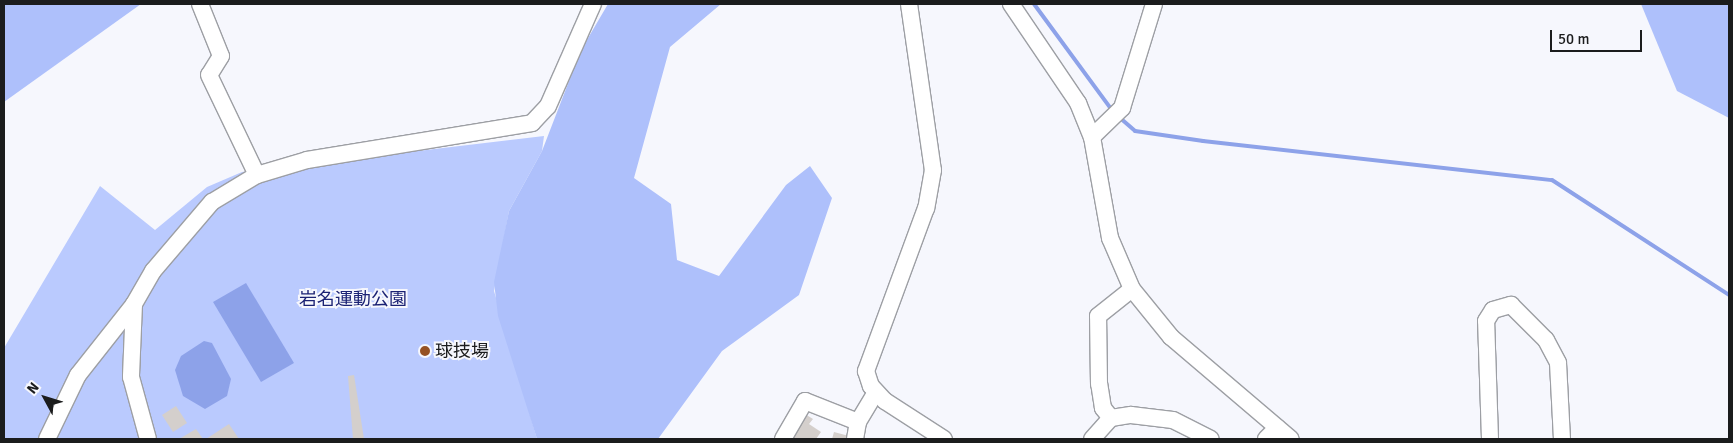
<!DOCTYPE html>
<meta charset="utf-8">
<style>
body{margin:0}
#map{position:relative;width:1733px;height:443px;overflow:hidden;background:#f6f7fd;font-family:Signika,"Noto Sans JP",sans-serif}
div>[style]{position:absolute}
.green>*{inset:0;background:#bacafe}
.forest>*{inset:0;background:#aec0fb}
.water>*{inset:0;background:#8da2e9}
.stream>*{height:4px;margin:-2px;padding:0 2px;transform-origin:2px;border-radius:2px;background:#8da2e9}
.building>*{inset:0;background:#d4cfcc}
.roads{filter:drop-shadow(1px 0 #9d9fa4) drop-shadow(-1px 0 #9d9fa4) drop-shadow(0 1px #9d9fa4) drop-shadow(0 -1px #9d9fa4)}
.minor>*{height:16px;margin:-8px;padding:0 8px;transform-origin:8px;border-radius:8px;background:#fff}
.dots>*{width:14px;height:14px;translate:-50% -50%;box-sizing:border-box;border:2px solid #f6f7fd;border-radius:50%}
span{translate:-50% -50%;white-space:nowrap;text-align:center;line-height:1.15;-webkit-text-stroke:4px #f6f7fd;paint-order:stroke}
.park-label{font-size:18px;color:#1b2274}
.poi-label{font-size:18px;color:#1b1c1d}
.left{translate:0 -50%;text-align:left}
.frame{position:absolute;inset:0;border:5px solid #1b1c1d;pointer-events:none}
.north{position:absolute;left:20px;top:373px;width:50px;height:50px;-webkit-text-stroke:4px #f6f7fd;paint-order:stroke;rotate:309deg;font-size:14px;font-weight:700;line-height:20px;text-align:center;color:#1b1c1d}
.north::after{content:'';display:block;margin:auto;width:18px;height:22px;background:#1b1c1d;clip-path:polygon(50% 0,100% 100%,50% 72%,0 100%)}
.scale{position:absolute;left:1550px;top:30px;width:92px;height:22px;box-sizing:border-box;border:2px solid #1b1c1d;border-top:0;padding-left:6px;font-size:15px;line-height:18px;white-space:nowrap;color:#1b1c1d;-webkit-text-stroke:4px #f6f7fd;paint-order:stroke}
</style>
<div id="map">
<div class="green">
<div style="clip-path:polygon(544px 136px,542px 151px,509px 211px,494px 291px,537px 439px,4px 439px,4px 348px,100px 186px,155px 230px,207px 187px,242px 172px)"></div>
</div>
<div class="forest">
<div style="clip-path:polygon(4px 4px,141px 4px,4px 102px)"></div>
<div style="clip-path:polygon(608px 4px,721px 4px,670px 47px,634px 178px,671px 204px,677px 260px,719px 276px,786px 185px,810px 166px,832px 198px,799px 295px,722px 351px,658px 439px,537px 439px,498px 316px,494px 282px,509px 211px,542px 151px,581px 50px)"></div>
<div style="clip-path:polygon(1641px 4px,1729px 4px,1729px 118px,1677px 91px)"></div>
</div>
<div class="water">
<div style="clip-path:polygon(246px 283px,294px 363px,261px 382px,213px 302px)"></div>
<div style="clip-path:polygon(204px 341px,212px 343px,231px 379px,227px 396px,205px 409px,183px 396px,175px 370px,181px 356px)"></div>
</div>
<div class="stream">
<div style="left:1034px;top:4px;width:132px;rotate:53.7deg"></div>
<div style="left:1119px;top:117px;width:21px;rotate:41deg"></div>
<div style="left:1135px;top:131px;width:69px;rotate:8.4deg"></div>
<div style="left:1203px;top:141px;width:351px;rotate:6.4deg"></div>
<div style="left:1552px;top:180px;width:211px;rotate:33deg"></div>
</div>
<div class="building">
<div style="clip-path:polygon(354px 375px,364px 439px,353px 439px,348px 376px)"></div>
<div style="clip-path:polygon(176px 406px,187px 423px,173px 432px,162px 415px)"></div>
<div style="clip-path:polygon(805px 414px,813px 419px,809px 424px,821px 432px,816px 439px,793px 439px)"></div>
<div style="clip-path:polygon(229px 424px,239px 439px,206px 439px)"></div>
<div style="clip-path:polygon(196px 429px,203px 439px,179px 439px)"></div>
<div style="clip-path:polygon(834px 432px,849px 436px,848px 439px,832px 439px)"></div>
</div>
<div class="roads">
<div class="minor">
<div style="left:200px;top:4px;width:56px;rotate:68deg"></div>
<div style="left:221px;top:56px;width:22px;rotate:122deg"></div>
<div style="left:209px;top:75px;width:111px;rotate:64.4deg"></div>
<div style="left:909px;top:4px;width:168px;rotate:81.8deg"></div>
<div style="left:933px;top:170px;width:39px;rotate:100deg"></div>
<div style="left:926px;top:208px;width:174px;rotate:110.2deg"></div>
<div style="left:866px;top:371px;width:16px;rotate:72deg"></div>
<div style="left:871px;top:386px;width:21px;rotate:47deg"></div>
<div style="left:885px;top:401px;width:70px;rotate:32.8deg"></div>
<div style="left:1011px;top:4px;width:120px;rotate:55.9deg"></div>
<div style="left:1078px;top:103px;width:37px;rotate:68deg"></div>
<div style="left:1092px;top:137px;width:103px;rotate:79.9deg"></div>
<div style="left:1110px;top:238px;width:56px;rotate:66.7deg"></div>
<div style="left:1132px;top:289px;width:62px;rotate:50.9deg"></div>
<div style="left:1171px;top:337px;width:157px;rotate:40.4deg"></div>
<div style="left:1092px;top:137px;width:42px;rotate:-44deg"></div>
<div style="left:1122px;top:108px;width:109px;rotate:-72.9deg"></div>
<div style="left:134px;top:304px;width:73px;rotate:92.4deg"></div>
<div style="left:131px;top:377px;width:64px;rotate:74.7deg"></div>
<div style="left:1111px;top:418px;width:13px;rotate:-129deg"></div>
<div style="left:1103px;top:408px;width:24px;rotate:-99deg"></div>
<div style="left:1099px;top:384px;width:68px;rotate:-90.8deg"></div>
<div style="left:1098px;top:316px;width:43px;rotate:-38.5deg"></div>
<div style="left:47px;top:439px;width:71px;rotate:-64.2deg"></div>
<div style="left:78px;top:375px;width:90px;rotate:-51.7deg"></div>
<div style="left:134px;top:304px;width:38px;rotate:-60deg"></div>
<div style="left:153px;top:271px;width:91px;rotate:-49.5deg"></div>
<div style="left:212px;top:202px;width:52px;rotate:-31deg"></div>
<div style="left:257px;top:175px;width:52px;rotate:-16.7deg"></div>
<div style="left:307px;top:160px;width:228px;rotate:-9.3deg"></div>
<div style="left:532px;top:123px;width:23px;rotate:-47deg"></div>
<div style="left:548px;top:106px;width:111px;rotate:-66.2deg"></div>
<div style="left:783px;top:439px;width:44px;rotate:-59.9deg"></div>
<div style="left:805px;top:401px;width:57px;rotate:21.6deg"></div>
<div style="left:858px;top:422px;width:35px;rotate:-59deg"></div>
<div style="left:855px;top:439px;width:17px;rotate:-80deg"></div>
<div style="left:1092px;top:439px;width:28px;rotate:-48deg"></div>
<div style="left:1111px;top:418px;width:20px;rotate:-9deg"></div>
<div style="left:1131px;top:415px;width:42px;rotate:6.8deg"></div>
<div style="left:1173px;top:420px;width:42px;rotate:26.6deg"></div>
<div style="left:1266px;top:439px;width:16px;rotate:-45deg"></div>
<div style="left:1490px;top:439px;width:118px;rotate:-91.9deg"></div>
<div style="left:1486px;top:321px;width:13px;rotate:-58deg"></div>
<div style="left:1493px;top:310px;width:19px;rotate:-16deg"></div>
<div style="left:1511px;top:305px;width:49px;rotate:45deg"></div>
<div style="left:1546px;top:340px;width:26px;rotate:62deg"></div>
<div style="left:1558px;top:363px;width:76px;rotate:87deg"></div>
</div>
</div>
<div class="dots">
<div style="left:425px;top:351px;background:#955123"></div>
</div>
<div class="park-label">
<span style="left:353px;top:299px">岩名運動公園</span>
</div>
<div class="poi-label">
<span class="left" style="left:435px;top:351px">球技場</span>
</div>
<div class="frame"></div>
<div class="north">N</div>
<div class="scale">50 m</div>
</div>
